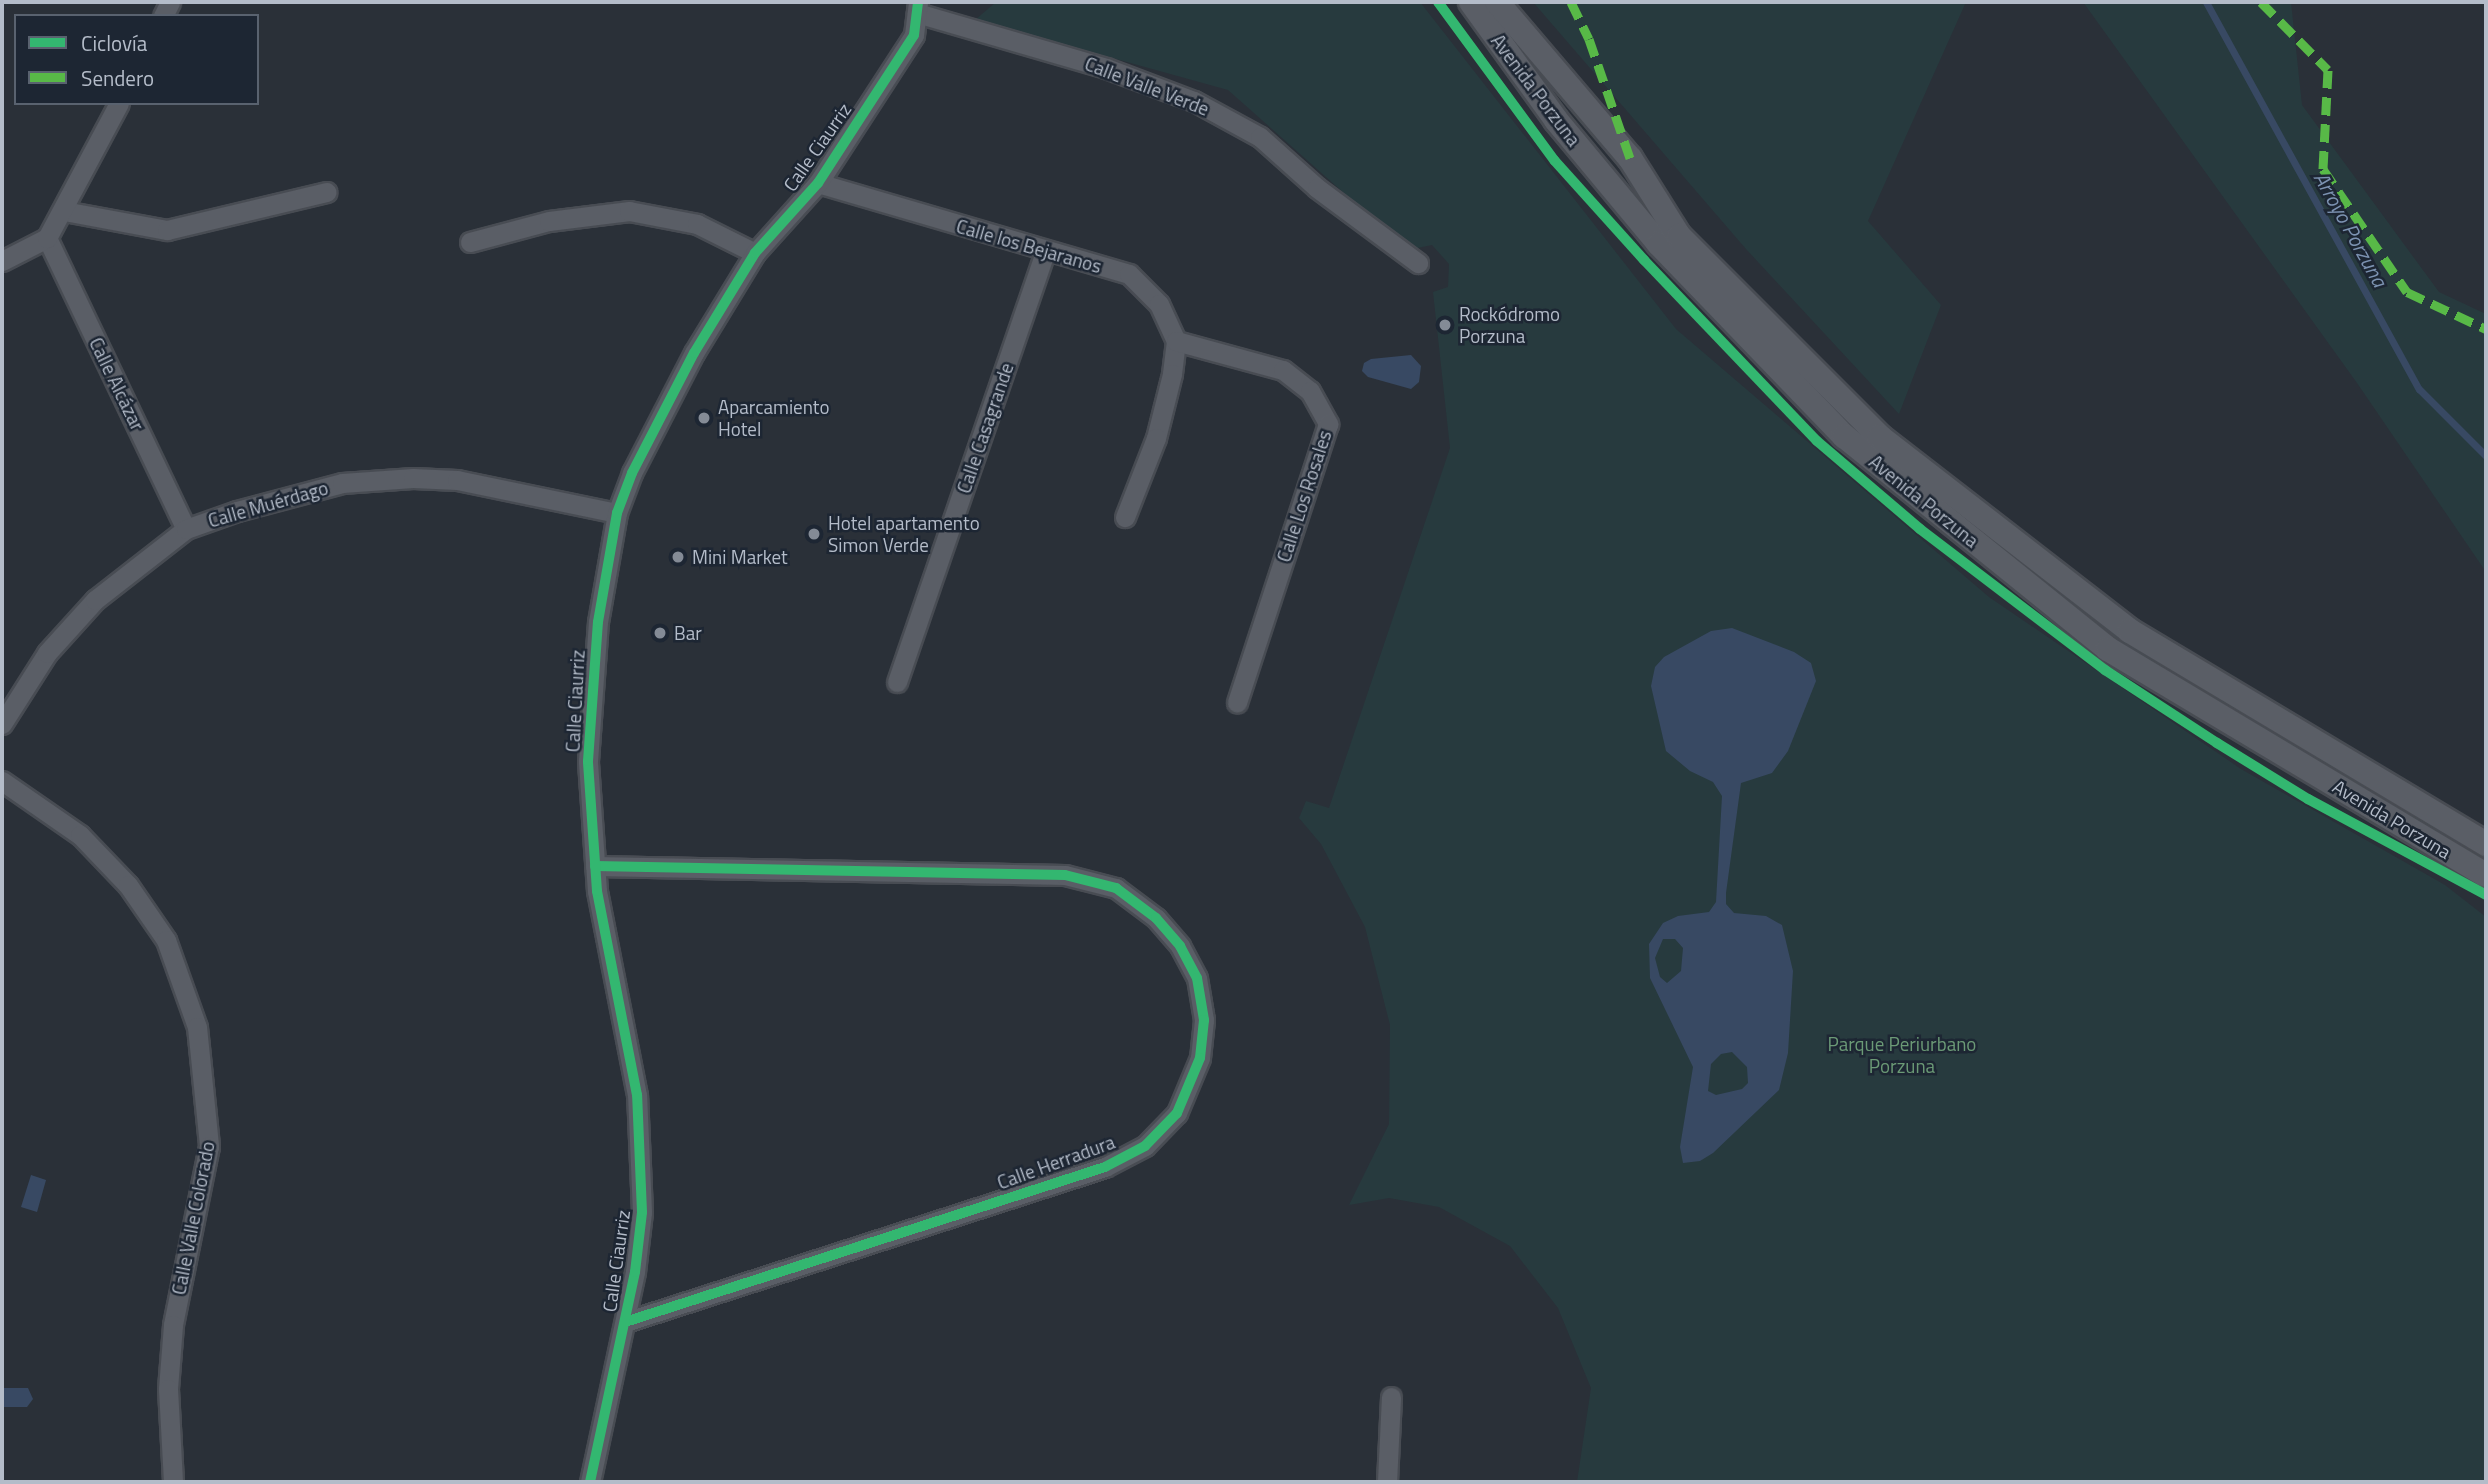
<!DOCTYPE html>
<meta charset="utf-8">
<style>
body{margin:0}
#map{position:relative;width:2488px;height:1484px;overflow:hidden;background:#2a3038;font-family:"Titillium Web",sans-serif}
div>[style]{position:absolute}
.green>*{inset:0;background:#273a3e}
.water>*{inset:0;background:#384963}
.stream>*{height:7px;margin:-3.5px;padding:0 3.5px;transform-origin:3.5px;border-radius:3.5px;background:#384963}
.roads{filter:drop-shadow(2px 0 #484c53) drop-shadow(-2px 0 #484c53) drop-shadow(0 2px #484c53) drop-shadow(0 -2px #484c53)}
.minor>*{height:19px;margin:-9.5px;padding:0 9.5px;transform-origin:9.5px;border-radius:9.5px;background:#5a5e66}
.tertiary>*{height:24px;margin:-12px;padding:0 12px;transform-origin:12px;border-radius:12px;background:#5a5e66}
.quiet>*{height:9px;margin-top:-4.5px;transform-origin:0;background:repeating-linear-gradient(90deg,#58b947 0 18px,transparent 0 27px)}
.cycleway>*{height:10px;margin:-5px;padding:0 5px;transform-origin:5px;border-radius:5px;background:#33b770}
.dots>*{width:19px;height:19px;translate:-50% -50%;box-sizing:border-box;border:4px solid #1d2633;border-radius:50%}
span{translate:-50% -50%;white-space:nowrap;text-align:center;line-height:1.15;-webkit-text-stroke:5px #1d2633;paint-order:stroke}
.street-label{font-size:19px;color:#b4bcc9}
.poi-label{font-size:19px;color:#b4bcc9}
.left{translate:0 -50%;text-align:left}
.park-label{font-size:19px;color:#6b9a76}
.water-label{font-size:21px;color:#7c92b1;font-style:italic}
.frame{position:absolute;inset:0;border:4px solid #b4bcc9;pointer-events:none}
.legend{position:absolute;left:14px;top:14px;width:245px;height:91px;box-sizing:border-box;background:#1d2633;border:2px solid #59626f;margin:0;padding:9px 12px;list-style:none;font-size:21px;color:#b4bcc9}
.legend li{display:flex;align-items:center;gap:14px;height:35px}
.legend b{width:35px;border:2px solid #59626f}
</style>
<div id="map">
<div class="green">
<div style="clip-path:polygon(996px 2px,1420px 2px,1676px 329px,1989px 597px,2241px 769px,2445px 885px,2486px 917px,2486px 1482px,1577px 1482px,1591px 1388px,1558px 1308px,1510px 1246px,1439px 1207px,1389px 1198px,1349px 1205px,1389px 1124px,1390px 1025px,1365px 927px,1321px 844px,1299px 818px,1306px 801px,1329px 808px,1450px 448px,1433px 292px,1448px 287px,1449px 264px,1432px 245px,1408px 250px,1228px 90px,975px 20px)"></div>
<div style="clip-path:polygon(1533px 2px,1966px 2px,1868px 221px,1941px 305px,1899px 414px,1746px 249px)"></div>
<div style="clip-path:polygon(2083px 2px,2291px 2px,2302px 105px,2439px 292px,2486px 314px,2486px 572px,2357px 383px)"></div>
</div>
<div class="water">
<div style="clip-path:polygon(1411px 355px,1421px 366px,1419px 382px,1411px 389px,1368px 377px,1362px 371px,1364px 363px,1371px 359px)"></div>
<div style="clip-path:polygon(evenodd,1732px 628px,1794px 652px,1811px 663px,1816px 681px,1788px 751px,1772px 773px,1741px 783px,1726px 893px,1726px 904px,1734px 913px,1766px 916px,1782px 925px,1793px 971px,1788px 1053px,1779px 1090px,1713px 1153px,1700px 1161px,1683px 1163px,1680px 1147px,1693px 1067px,1650px 978px,1649px 944px,1663px 923px,1678px 916px,1709px 912px,1716px 902px,1722px 796px,1713px 782px,1690px 771px,1666px 751px,1651px 686px,1655px 667px,1664px 657px,1711px 631px,1732px 628px,1663px 939px,1675px 939px,1683px 948px,1681px 971px,1667px 983px,1660px 977px,1655px 958px,1663px 939px,1732px 628px,1732px 1052px,1747px 1067px,1748px 1083px,1742px 1089px,1716px 1095px,1708px 1091px,1711px 1064px,1721px 1054px,1732px 1052px)"></div>
<div style="clip-path:polygon(31px 1175px,46px 1180px,37px 1212px,21px 1207px)"></div>
<div style="clip-path:polygon(2px 1388px,28px 1388px,33px 1399px,27px 1407px,2px 1407px)"></div>
</div>
<div class="stream">
<div style="left:2206px;top:2px;width:442px;rotate:61.2deg"></div>
<div style="left:2419px;top:389px;width:95px;rotate:45deg"></div>
</div>
<div class="roads">
<div class="minor">
<div style="left:917px;top:13px;width:197px;rotate:16.2deg"></div>
<div style="left:1106px;top:68px;width:94px;rotate:20.6deg"></div>
<div style="left:1194px;top:101px;width:75px;rotate:28.6deg"></div>
<div style="left:1260px;top:137px;width:76px;rotate:41.8deg"></div>
<div style="left:1317px;top:188px;width:126px;rotate:36.6deg"></div>
<div style="left:163px;top:16px;width:16px;rotate:-63deg"></div>
<div style="left:818px;top:183px;width:324px;rotate:16.3deg"></div>
<div style="left:1129px;top:274px;width:42px;rotate:45deg"></div>
<div style="left:1159px;top:304px;width:41px;rotate:65.3deg"></div>
<div style="left:1176px;top:341px;width:33px;rotate:97deg"></div>
<div style="left:1172px;top:374px;width:66px;rotate:104deg"></div>
<div style="left:1156px;top:438px;width:85px;rotate:111.4deg"></div>
<div style="left:64px;top:211px;width:105px;rotate:10.5deg"></div>
<div style="left:167px;top:230px;width:164px;rotate:-13.4deg"></div>
<div style="left:47px;top:238px;width:322px;rotate:64.5deg"></div>
<div style="left:470px;top:242px;width:82px;rotate:-14.9deg"></div>
<div style="left:549px;top:221px;width:81px;rotate:-7.1deg"></div>
<div style="left:629px;top:211px;width:69px;rotate:10.8deg"></div>
<div style="left:697px;top:224px;width:65px;rotate:26.6deg"></div>
<div style="left:2px;top:261px;width:51px;rotate:-27.1deg"></div>
<div style="left:47px;top:238px;width:153px;rotate:-61.9deg"></div>
<div style="left:1176px;top:341px;width:111px;rotate:15.2deg"></div>
<div style="left:1283px;top:370px;width:34px;rotate:38deg"></div>
<div style="left:1310px;top:391px;width:38px;rotate:61deg"></div>
<div style="left:1328px;top:424px;width:293px;rotate:108.1deg"></div>
<div style="left:897px;top:682px;width:454px;rotate:-71deg"></div>
<div style="left:2px;top:724px;width:84px;rotate:-57.6deg"></div>
<div style="left:47px;top:653px;width:72px;rotate:-47.8deg"></div>
<div style="left:95px;top:600px;width:115px;rotate:-38deg"></div>
<div style="left:186px;top:529px;width:54px;rotate:-19.4deg"></div>
<div style="left:237px;top:511px;width:109px;rotate:-14.9deg"></div>
<div style="left:342px;top:483px;width:71px;rotate:-4deg"></div>
<div style="left:413px;top:478px;width:44px;rotate:2.6deg"></div>
<div style="left:457px;top:480px;width:163px;rotate:11.7deg"></div>
<div style="left:2px;top:781px;width:95px;rotate:34.7deg"></div>
<div style="left:80px;top:835px;width:69px;rotate:46.2deg"></div>
<div style="left:128px;top:885px;width:67px;rotate:55.4deg"></div>
<div style="left:166px;top:940px;width:92px;rotate:70.4deg"></div>
<div style="left:197px;top:1027px;width:120px;rotate:84.2deg"></div>
<div style="left:209px;top:1146px;width:183px;rotate:101.4deg"></div>
<div style="left:173px;top:1325px;width:64px;rotate:94.5deg"></div>
<div style="left:168px;top:1389px;width:93px;rotate:86.9deg"></div>
<div style="left:595px;top:866px;width:470px;rotate:1.1deg"></div>
<div style="left:1065px;top:875px;width:53px;rotate:14.3deg"></div>
<div style="left:1116px;top:888px;width:50px;rotate:36.9deg"></div>
<div style="left:1156px;top:918px;width:37px;rotate:49deg"></div>
<div style="left:1180px;top:946px;width:36px;rotate:62deg"></div>
<div style="left:1197px;top:978px;width:43px;rotate:80.5deg"></div>
<div style="left:1204px;top:1020px;width:38px;rotate:96deg"></div>
<div style="left:1200px;top:1058px;width:60px;rotate:112.7deg"></div>
<div style="left:1177px;top:1113px;width:46px;rotate:134.1deg"></div>
<div style="left:1145px;top:1146px;width:45px;rotate:152.3deg"></div>
<div style="left:1105px;top:1167px;width:504px;rotate:162.1deg"></div>
<div style="left:590px;top:1482px;width:215px;rotate:-77.9deg"></div>
<div style="left:635px;top:1272px;width:60px;rotate:-83.3deg"></div>
<div style="left:642px;top:1212px;width:117px;rotate:-92.4deg"></div>
<div style="left:637px;top:1095px;width:208px;rotate:-101.1deg"></div>
<div style="left:597px;top:891px;width:130px;rotate:-94deg"></div>
<div style="left:588px;top:761px;width:139px;rotate:-85.9deg"></div>
<div style="left:598px;top:622px;width:111px;rotate:-80.1deg"></div>
<div style="left:617px;top:513px;width:43px;rotate:-69.4deg"></div>
<div style="left:632px;top:473px;width:135px;rotate:-62.7deg"></div>
<div style="left:694px;top:353px;width:117px;rotate:-58.6deg"></div>
<div style="left:755px;top:253px;width:94px;rotate:-48deg"></div>
<div style="left:818px;top:183px;width:176px;rotate:-57deg"></div>
<div style="left:914px;top:35px;width:33px;rotate:-83deg"></div>
<div style="left:1387px;top:1482px;width:85px;rotate:-87.3deg"></div>
</div>
<div class="tertiary">
<div style="left:1471px;top:2px;width:145px;rotate:54.2deg"></div>
<div style="left:1556px;top:120px;width:161px;rotate:50.3deg"></div>
<div style="left:1659px;top:244px;width:267px;rotate:46.1deg"></div>
<div style="left:1844px;top:436px;width:339px;rotate:38.9deg"></div>
<div style="left:2108px;top:649px;width:440px;rotate:30.9deg"></div>
<div style="left:1497px;top:2px;width:205px;rotate:49.6deg"></div>
<div style="left:1630px;top:158px;width:92px;rotate:57.9deg"></div>
<div style="left:1679px;top:236px;width:284px;rotate:45deg"></div>
<div style="left:1880px;top:437px;width:316px;rotate:37.8deg"></div>
<div style="left:2130px;top:631px;width:415px;rotate:30.9deg"></div>
</div>
</div>
<div class="quiet">
<div style="left:1571px;top:2px;width:41px;rotate:64.1deg"></div>
<div style="left:1589px;top:39px;width:126px;rotate:71deg"></div>
<div style="left:2261px;top:2px;width:95px;rotate:45.4deg"></div>
<div style="left:2328px;top:70px;width:99px;rotate:92.9deg"></div>
<div style="left:2323px;top:169px;width:149px;rotate:55.7deg"></div>
<div style="left:2407px;top:292px;width:87px;rotate:25.1deg"></div>
</div>
<div class="cycleway">
<div style="left:1438px;top:2px;width:197px;rotate:53.7deg"></div>
<div style="left:1555px;top:161px;width:133px;rotate:48deg"></div>
<div style="left:1644px;top:260px;width:250px;rotate:46.3deg"></div>
<div style="left:1817px;top:441px;width:135px;rotate:40.5deg"></div>
<div style="left:1920px;top:529px;width:233px;rotate:37.3deg"></div>
<div style="left:2105px;top:670px;width:134px;rotate:33.1deg"></div>
<div style="left:2217px;top:743px;width:107px;rotate:31.6deg"></div>
<div style="left:2308px;top:799px;width:202px;rotate:28.3deg"></div>
<div style="left:595px;top:866px;width:470px;rotate:1.1deg"></div>
<div style="left:1065px;top:875px;width:53px;rotate:14.3deg"></div>
<div style="left:1116px;top:888px;width:50px;rotate:36.9deg"></div>
<div style="left:1156px;top:918px;width:37px;rotate:49deg"></div>
<div style="left:1180px;top:946px;width:36px;rotate:62deg"></div>
<div style="left:1197px;top:978px;width:43px;rotate:80.5deg"></div>
<div style="left:1204px;top:1020px;width:38px;rotate:96deg"></div>
<div style="left:1200px;top:1058px;width:60px;rotate:112.7deg"></div>
<div style="left:1177px;top:1113px;width:46px;rotate:134.1deg"></div>
<div style="left:1145px;top:1146px;width:45px;rotate:152.3deg"></div>
<div style="left:1105px;top:1167px;width:504px;rotate:162.1deg"></div>
<div style="left:590px;top:1482px;width:215px;rotate:-77.9deg"></div>
<div style="left:635px;top:1272px;width:60px;rotate:-83.3deg"></div>
<div style="left:642px;top:1212px;width:117px;rotate:-92.4deg"></div>
<div style="left:637px;top:1095px;width:208px;rotate:-101.1deg"></div>
<div style="left:597px;top:891px;width:130px;rotate:-94deg"></div>
<div style="left:588px;top:761px;width:139px;rotate:-85.9deg"></div>
<div style="left:598px;top:622px;width:111px;rotate:-80.1deg"></div>
<div style="left:617px;top:513px;width:43px;rotate:-69.4deg"></div>
<div style="left:632px;top:473px;width:135px;rotate:-62.7deg"></div>
<div style="left:694px;top:353px;width:117px;rotate:-58.6deg"></div>
<div style="left:755px;top:253px;width:94px;rotate:-48deg"></div>
<div style="left:818px;top:183px;width:176px;rotate:-57deg"></div>
<div style="left:914px;top:35px;width:33px;rotate:-83deg"></div>
</div>
<div class="dots">
<div style="left:1445px;top:325px;background:#848b96"></div>
<div style="left:704px;top:418px;background:#848b96"></div>
<div style="left:814px;top:534px;background:#848b96"></div>
<div style="left:678px;top:557px;background:#848b96"></div>
<div style="left:660px;top:633px;background:#848b96"></div>
</div>
<div class="street-label">
<span style="left:1147px;top:86px;rotate:21deg">Calle Valle Verde</span>
<span style="left:1536px;top:90px;rotate:53deg">Avenida Porzuna</span>
<span style="left:817px;top:147px;rotate:-55deg">Calle Ciaurriz</span>
<span style="left:1029px;top:246px;rotate:16deg">Calle los Bejaranos</span>
<span style="left:117px;top:384px;rotate:64deg">Calle Alcázar</span>
<span style="left:985px;top:428px;rotate:-71deg">Calle Casagrande</span>
<span style="left:1304px;top:496px;rotate:-72deg">Calle Los Rosales</span>
<span style="left:1924px;top:501px;rotate:39deg">Avenida Porzuna</span>
<span style="left:268px;top:504px;rotate:-16deg">Calle Muérdago</span>
<span style="left:575px;top:701px;rotate:-87deg">Calle Ciaurriz</span>
<span style="left:2392px;top:819px;rotate:31deg">Avenida Porzuna</span>
<span style="left:1056px;top:1162px;rotate:-20deg">Calle Herradura</span>
<span style="left:193px;top:1218px;rotate:-79deg">Calle Valle Colorado</span>
<span style="left:616px;top:1261px;rotate:-82deg">Calle Ciaurriz</span>
</div>
<div class="poi-label">
<span class="left" style="left:1459px;top:325px">Rockódromo<br>Porzuna</span>
<span class="left" style="left:718px;top:418px">Aparcamiento<br>Hotel</span>
<span class="left" style="left:828px;top:534px">Hotel apartamento<br>Simon Verde</span>
<span class="left" style="left:692px;top:557px">Mini Market</span>
<span class="left" style="left:674px;top:633px">Bar</span>
</div>
<div class="park-label">
<span style="left:1902px;top:1055px">Parque Periurbano<br>Porzuna</span>
</div>
<div class="water-label">
<span style="left:2351px;top:229px;rotate:61deg">Arroyo Porzuna</span>
</div>
<div class="frame"></div>
<ul class="legend">
<li><b style="height:9px;background:#33b770"></b>Ciclovía</li>
<li><b style="height:9px;background:#58b947"></b>Sendero</li>
</ul>
</div>
